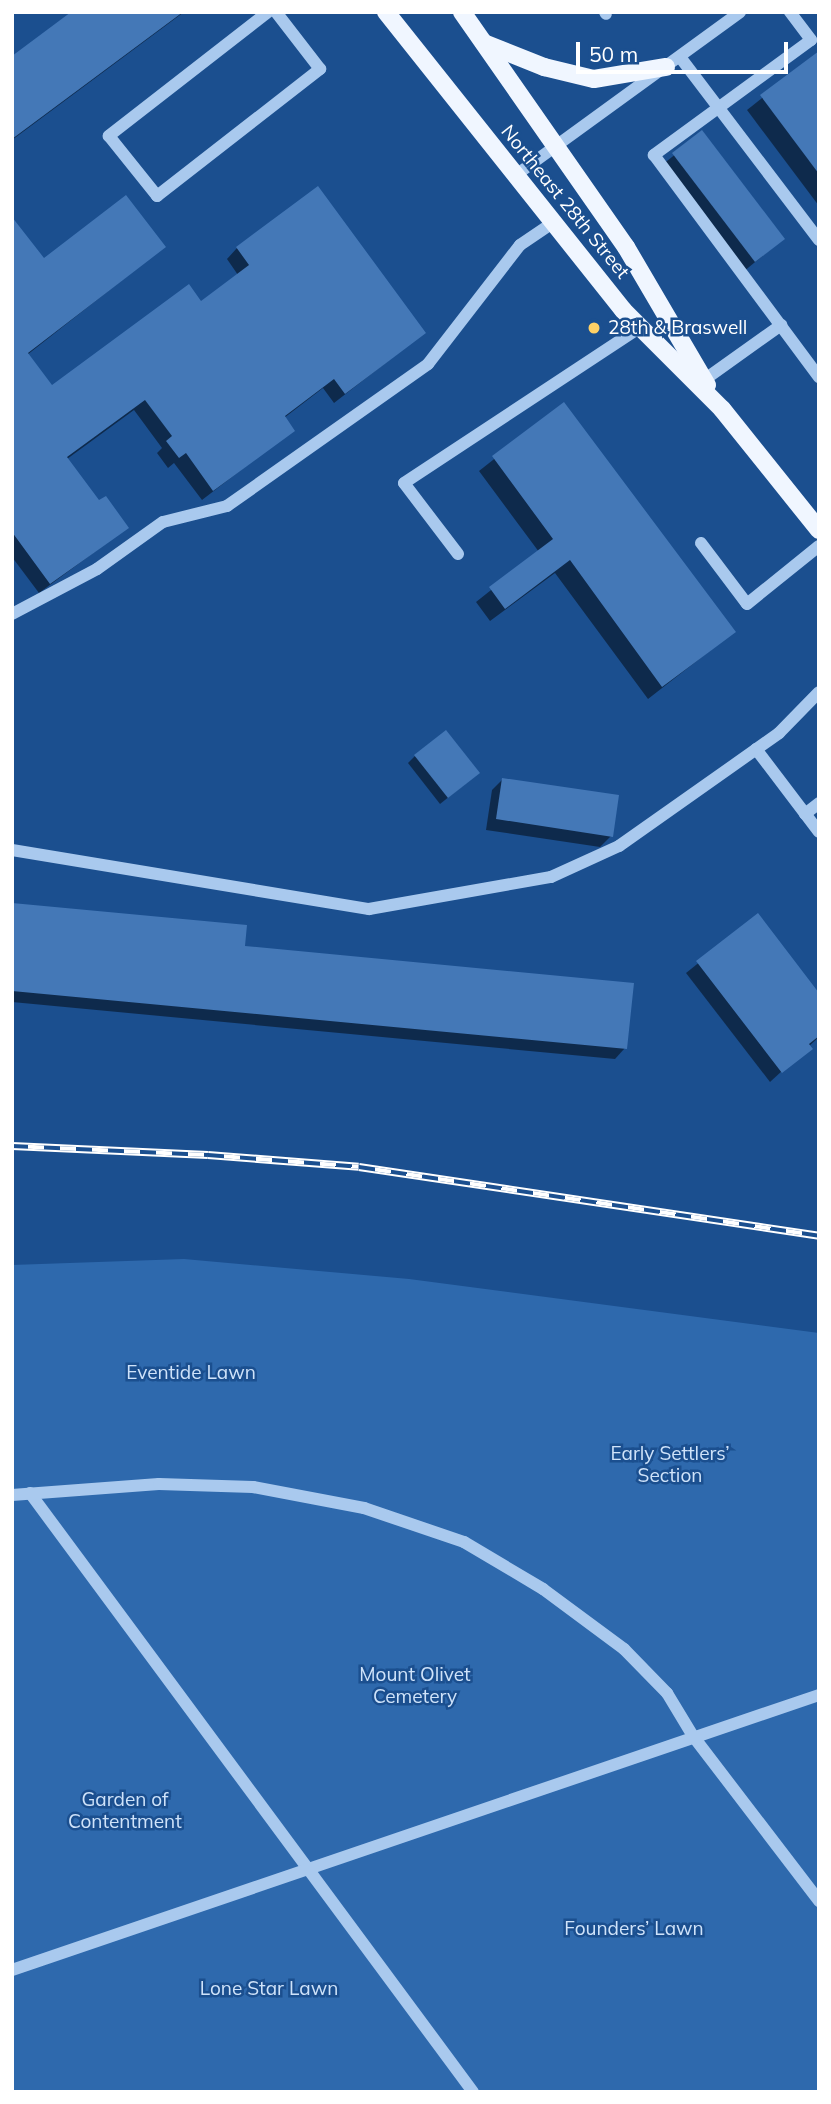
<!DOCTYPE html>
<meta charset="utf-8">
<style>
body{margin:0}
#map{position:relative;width:831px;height:2104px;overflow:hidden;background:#1b4f8f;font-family:Mulish,sans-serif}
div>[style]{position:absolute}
.green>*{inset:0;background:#2e69ad}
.shadow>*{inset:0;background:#0007}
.building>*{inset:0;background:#4478b7}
.minor>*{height:12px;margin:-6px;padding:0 6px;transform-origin:6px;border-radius:6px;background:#a9c9ee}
.major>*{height:18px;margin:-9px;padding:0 9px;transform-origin:9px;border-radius:9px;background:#f0f6ff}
.rail>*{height:8px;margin-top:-4px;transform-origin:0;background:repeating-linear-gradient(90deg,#1b4f8f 0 16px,#fff 0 32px);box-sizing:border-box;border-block:2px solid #fff}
.dots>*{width:19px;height:19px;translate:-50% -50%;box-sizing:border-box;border:4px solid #1b4f8f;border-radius:50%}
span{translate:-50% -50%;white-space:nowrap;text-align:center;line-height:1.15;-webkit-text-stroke:5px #1b4f8f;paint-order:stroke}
.street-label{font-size:19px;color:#fff}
.poi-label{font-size:19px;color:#fff}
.left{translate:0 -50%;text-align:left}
.park-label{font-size:19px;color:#cfe3fa}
.frame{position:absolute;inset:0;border:14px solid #fff;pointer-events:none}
.scale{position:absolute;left:576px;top:42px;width:212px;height:32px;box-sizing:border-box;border:4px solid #fff;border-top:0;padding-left:9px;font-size:21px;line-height:24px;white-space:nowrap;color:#fff;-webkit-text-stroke:5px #1b4f8f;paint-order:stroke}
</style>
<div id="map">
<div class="green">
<div style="clip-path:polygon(184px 1259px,409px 1279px,819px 1333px,819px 2092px,12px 2092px,12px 1265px)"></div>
</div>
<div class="shadow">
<div style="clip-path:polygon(74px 12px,184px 12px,12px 140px,12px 59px)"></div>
<div style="clip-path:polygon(819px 53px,819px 206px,747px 110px)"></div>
<div style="clip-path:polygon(702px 133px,783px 239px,743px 272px,662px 165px)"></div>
<div style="clip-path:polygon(12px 220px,43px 260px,164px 247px,27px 355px,51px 387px,201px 303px,238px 275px,227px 259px,237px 248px,424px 333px,334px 403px,323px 388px,284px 418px,293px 430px,202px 500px,174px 463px,168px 468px,157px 453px,162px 448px,134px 410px,67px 459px,99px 503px,127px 528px,39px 593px,12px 557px)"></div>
<div style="clip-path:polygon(564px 404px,734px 632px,648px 699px,555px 573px,490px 621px,476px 602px,539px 552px,479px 471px)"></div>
<div style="clip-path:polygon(415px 756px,470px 780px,440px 804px,408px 763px)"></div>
<div style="clip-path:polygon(502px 780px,611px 836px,600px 847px,486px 830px,492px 790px)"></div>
<div style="clip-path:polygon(12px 905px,243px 948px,625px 1048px,615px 1059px,12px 1002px)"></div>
<div style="clip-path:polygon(757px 916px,819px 995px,819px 1037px,770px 1082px,686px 973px)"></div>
</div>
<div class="building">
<div style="clip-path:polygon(71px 12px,183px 12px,12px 139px,12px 56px)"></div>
<div style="clip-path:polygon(819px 51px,819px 174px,760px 95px)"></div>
<div style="clip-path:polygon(702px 130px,785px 239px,755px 262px,672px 153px)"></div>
<div style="clip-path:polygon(318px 186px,426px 333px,345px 394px,334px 379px,285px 416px,295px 431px,213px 491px,186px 453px,179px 458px,166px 441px,172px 436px,145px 400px,67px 457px,99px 500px,106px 496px,129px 528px,50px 584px,12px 532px,12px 217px,44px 258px,126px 195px,166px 247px,28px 353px,52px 385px,189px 284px,201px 301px,249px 265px,236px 247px)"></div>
<div style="clip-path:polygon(564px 402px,736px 632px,662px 687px,570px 560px,505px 609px,489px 587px,553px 539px,492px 456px)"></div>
<div style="clip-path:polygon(446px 730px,480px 773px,448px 798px,414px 755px)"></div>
<div style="clip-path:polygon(502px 778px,619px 795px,613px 837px,496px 819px)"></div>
<div style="clip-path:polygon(12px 903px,247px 925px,245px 946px,634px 983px,627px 1049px,12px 991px)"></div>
<div style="clip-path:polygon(758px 913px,819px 993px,819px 1036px,809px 1044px,813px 1049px,782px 1073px,696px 961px)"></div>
</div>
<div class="minor">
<div style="left:268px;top:12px;width:202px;rotate:142.1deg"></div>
<div style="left:109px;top:136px;width:77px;rotate:51.3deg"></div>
<div style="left:157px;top:196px;width:207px;rotate:-37.9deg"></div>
<div style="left:320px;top:69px;width:72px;rotate:-127.7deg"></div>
<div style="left:605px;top:12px;width:2px;rotate:63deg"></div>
<div style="left:790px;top:12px;width:35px;rotate:53deg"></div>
<div style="left:811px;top:40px;width:195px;rotate:143.8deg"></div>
<div style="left:654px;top:155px;width:277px;rotate:53.4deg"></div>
<div style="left:680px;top:57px;width:230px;rotate:52.8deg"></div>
<div style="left:516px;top:175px;width:277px;rotate:-36deg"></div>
<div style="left:704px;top:380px;width:95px;rotate:-35.5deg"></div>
<div style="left:701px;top:543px;width:76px;rotate:53deg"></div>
<div style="left:747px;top:604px;width:92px;rotate:-38.9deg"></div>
<div style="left:458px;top:554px;width:89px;rotate:-127.3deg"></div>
<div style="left:404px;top:483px;width:282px;rotate:-33.4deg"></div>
<div style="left:12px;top:614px;width:96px;rotate:-27.9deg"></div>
<div style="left:97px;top:569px;width:81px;rotate:-35.5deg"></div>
<div style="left:163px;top:522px;width:66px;rotate:-14deg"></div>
<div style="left:227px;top:506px;width:246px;rotate:-35.2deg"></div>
<div style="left:428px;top:364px;width:150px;rotate:-52.3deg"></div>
<div style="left:520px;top:245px;width:41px;rotate:-34.1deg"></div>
<div style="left:756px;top:749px;width:104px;rotate:52.8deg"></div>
<div style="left:805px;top:814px;width:18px;rotate:-38deg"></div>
<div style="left:12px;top:850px;width:362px;rotate:9.4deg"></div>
<div style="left:369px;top:909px;width:185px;rotate:-10deg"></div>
<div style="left:551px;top:877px;width:75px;rotate:-24.5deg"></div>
<div style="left:619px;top:846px;width:196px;rotate:-35.2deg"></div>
<div style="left:779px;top:733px;width:57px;rotate:-45.7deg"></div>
<div style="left:30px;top:1493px;width:745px;rotate:53.51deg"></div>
<div style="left:12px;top:1495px;width:147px;rotate:-4.3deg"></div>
<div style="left:159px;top:1484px;width:94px;rotate:1.8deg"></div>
<div style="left:253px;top:1487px;width:113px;rotate:10.7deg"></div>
<div style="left:364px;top:1508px;width:106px;rotate:18.8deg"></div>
<div style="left:464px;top:1542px;width:92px;rotate:30.7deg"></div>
<div style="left:543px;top:1589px;width:101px;rotate:36.5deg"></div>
<div style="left:624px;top:1649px;width:62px;rotate:45.7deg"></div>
<div style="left:667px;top:1693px;width:50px;rotate:58.8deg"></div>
<div style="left:693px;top:1736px;width:208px;rotate:52.6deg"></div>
<div style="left:12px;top:1970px;width:853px;rotate:-18.82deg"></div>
</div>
<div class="major">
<div style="left:386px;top:12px;width:381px;rotate:51.5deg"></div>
<div style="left:623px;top:310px;width:140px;rotate:45deg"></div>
<div style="left:722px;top:409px;width:155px;rotate:51.3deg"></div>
<div style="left:462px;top:12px;width:287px;rotate:55.1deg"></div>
<div style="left:626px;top:247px;width:160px;rotate:59.6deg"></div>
<div style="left:484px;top:43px;width:65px;rotate:21.8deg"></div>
<div style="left:544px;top:67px;width:51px;rotate:13.5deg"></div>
<div style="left:594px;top:79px;width:73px;rotate:-9.5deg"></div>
</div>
<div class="rail">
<div style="left:12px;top:1146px;width:196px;rotate:2.6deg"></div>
<div style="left:208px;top:1155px;width:151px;rotate:4.5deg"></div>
<div style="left:359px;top:1167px;width:465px;rotate:8.5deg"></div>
</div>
<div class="dots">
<div style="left:594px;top:328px;background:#ffd166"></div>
</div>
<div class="street-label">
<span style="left:565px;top:202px;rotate:51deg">Northeast 28th Street</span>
</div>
<div class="poi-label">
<span class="left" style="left:608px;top:328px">28th &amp; Braswell</span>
</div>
<div class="park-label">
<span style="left:191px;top:1373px">Eventide Lawn</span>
<span style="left:670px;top:1465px">Early Settlers’<br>Section</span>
<span style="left:415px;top:1686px">Mount Olivet<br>Cemetery</span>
<span style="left:125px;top:1811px">Garden of<br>Contentment</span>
<span style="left:634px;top:1929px">Founders’ Lawn</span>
<span style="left:269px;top:1989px">Lone Star Lawn</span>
</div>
<div class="frame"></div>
<div class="scale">50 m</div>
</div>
